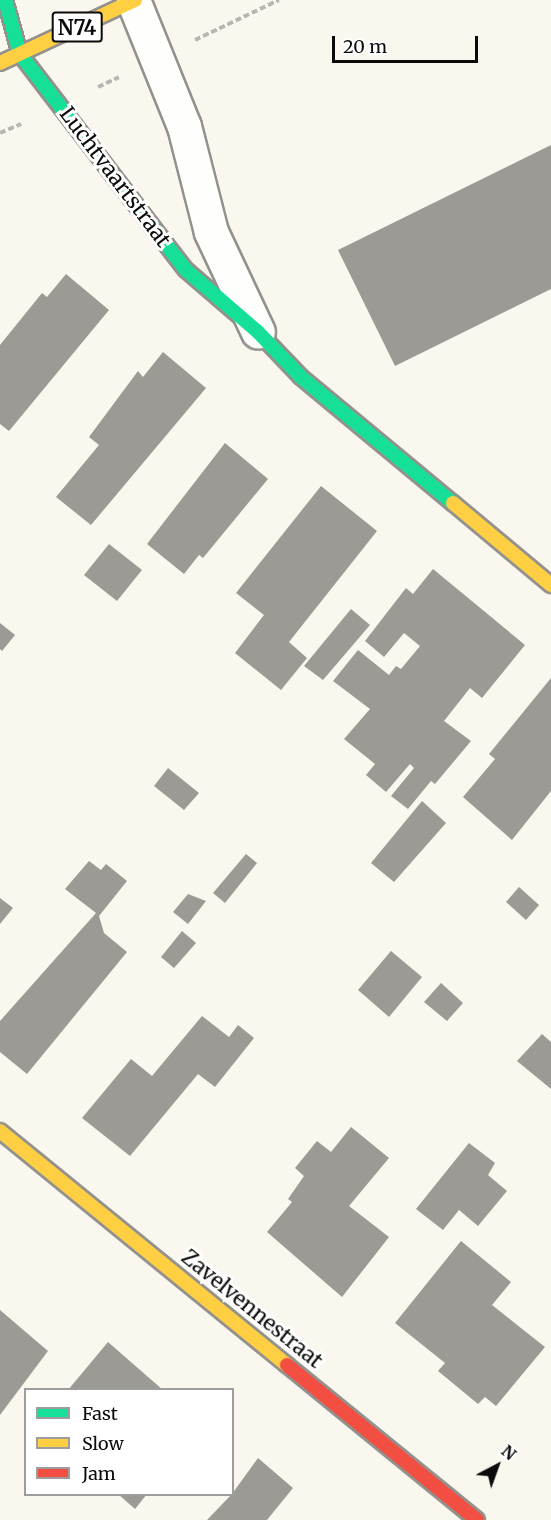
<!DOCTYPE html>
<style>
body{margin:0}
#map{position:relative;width:551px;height:1520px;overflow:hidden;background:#faf7ee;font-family:Merriweather,serif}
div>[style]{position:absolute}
.building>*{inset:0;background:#9c9a94}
.path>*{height:4px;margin-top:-2px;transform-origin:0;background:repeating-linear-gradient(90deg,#b7b6b5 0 6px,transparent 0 9px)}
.roads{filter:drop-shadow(2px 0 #93918d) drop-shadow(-2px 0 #93918d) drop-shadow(0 2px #93918d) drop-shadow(0 -2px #93918d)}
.street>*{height:33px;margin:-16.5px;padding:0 16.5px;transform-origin:16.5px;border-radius:16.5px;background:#fefefc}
.fast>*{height:14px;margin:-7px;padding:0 7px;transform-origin:7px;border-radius:7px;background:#16e098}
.slow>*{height:14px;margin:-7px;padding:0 7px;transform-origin:7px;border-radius:7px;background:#ffcf43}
.jam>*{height:14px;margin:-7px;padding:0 7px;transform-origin:7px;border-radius:7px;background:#f24e42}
span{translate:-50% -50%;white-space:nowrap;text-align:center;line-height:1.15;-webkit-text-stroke:6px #fff;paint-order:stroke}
.shield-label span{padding:2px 4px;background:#fff;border:2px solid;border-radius:4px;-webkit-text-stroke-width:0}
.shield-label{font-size:20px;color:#0b0b0b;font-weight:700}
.street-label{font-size:21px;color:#0b0b0b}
.legend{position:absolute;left:24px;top:1388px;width:210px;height:108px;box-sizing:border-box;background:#fff;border:2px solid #9d9d9d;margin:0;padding:8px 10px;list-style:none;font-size:18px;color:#0b0b0b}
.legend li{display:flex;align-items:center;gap:12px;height:30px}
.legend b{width:30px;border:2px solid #9d9d9d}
.north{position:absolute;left:467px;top:1436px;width:60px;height:60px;-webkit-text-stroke:4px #fff;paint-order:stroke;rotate:41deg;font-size:16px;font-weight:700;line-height:24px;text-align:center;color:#0b0b0b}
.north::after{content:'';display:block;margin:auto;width:21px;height:27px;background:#0b0b0b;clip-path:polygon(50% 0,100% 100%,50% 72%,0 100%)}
.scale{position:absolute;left:332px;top:36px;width:146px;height:27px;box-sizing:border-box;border:3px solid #0b0b0b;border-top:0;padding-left:8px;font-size:18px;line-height:21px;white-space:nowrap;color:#0b0b0b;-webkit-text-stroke:4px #fff;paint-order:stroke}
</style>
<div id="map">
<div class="building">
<div style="clip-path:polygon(551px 145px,551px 289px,395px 366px,338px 250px)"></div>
<div style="clip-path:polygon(66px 274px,109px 310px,9px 431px,0 424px,0 345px,42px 293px,47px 297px)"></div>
<div style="clip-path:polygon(163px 352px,206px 388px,91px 525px,56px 497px,99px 445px,89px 437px,138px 371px,143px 377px)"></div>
<div style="clip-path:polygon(225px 443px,268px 479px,203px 558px,199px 555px,184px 574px,147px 544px)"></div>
<div style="clip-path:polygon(321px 486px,377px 531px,289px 642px,307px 658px,281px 690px,235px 653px,264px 615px,236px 593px)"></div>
<div style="clip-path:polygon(109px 544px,142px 570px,117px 601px,84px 575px)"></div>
<div style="clip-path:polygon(433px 569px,525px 645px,482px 698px,470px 688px,444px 721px,471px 741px,435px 784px,431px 781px,408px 809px,391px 796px,414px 768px,410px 764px,386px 792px,366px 775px,375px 764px,344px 739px,370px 709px,333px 681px,358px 650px,389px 675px,396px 666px,401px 669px,420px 646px,404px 633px,384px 657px,365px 641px,406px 588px,413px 594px)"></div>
<div style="clip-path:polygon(351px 609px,370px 625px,323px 680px,304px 666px)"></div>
<div style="clip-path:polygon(0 623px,15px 635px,2px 651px,0 649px)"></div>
<div style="clip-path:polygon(551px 678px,551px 791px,512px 840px,463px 797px,495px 759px,489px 754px)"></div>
<div style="clip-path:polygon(168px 768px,199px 793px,184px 810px,154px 786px)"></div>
<div style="clip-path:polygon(422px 801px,446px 823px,394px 882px,371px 863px)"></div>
<div style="clip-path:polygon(246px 854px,257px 863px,225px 903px,213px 893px)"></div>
<div style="clip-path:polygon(89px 861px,101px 870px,106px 864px,127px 881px,99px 916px,104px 933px,127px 952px,27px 1074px,0 1052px,0 1021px,96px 913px,65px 889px)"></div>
<div style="clip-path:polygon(519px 887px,539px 905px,526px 920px,506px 902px)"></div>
<div style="clip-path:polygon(188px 894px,206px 901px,188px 924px,173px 912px)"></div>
<div style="clip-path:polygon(0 898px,13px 908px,0 924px)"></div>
<div style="clip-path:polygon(182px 931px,196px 943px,174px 968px,161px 957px)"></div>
<div style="clip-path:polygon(391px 951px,422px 977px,389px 1017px,358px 990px)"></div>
<div style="clip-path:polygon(441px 983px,463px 1003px,447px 1021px,424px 1002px)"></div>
<div style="clip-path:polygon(202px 1016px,229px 1037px,238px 1025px,254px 1038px,215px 1087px,198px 1074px,130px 1156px,82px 1118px,131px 1059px,152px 1076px)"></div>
<div style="clip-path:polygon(542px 1034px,551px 1042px,551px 1089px,517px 1061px)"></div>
<div style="clip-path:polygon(351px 1127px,389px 1158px,349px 1206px,389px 1237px,342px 1297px,267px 1232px,292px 1202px,288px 1199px,304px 1176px,295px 1168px,317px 1141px,331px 1152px)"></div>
<div style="clip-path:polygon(469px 1143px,495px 1163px,488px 1175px,507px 1191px,478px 1226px,459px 1210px,443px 1230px,416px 1209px)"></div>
<div style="clip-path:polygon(461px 1241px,511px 1282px,492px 1305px,545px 1347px,496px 1406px,485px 1397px,478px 1404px,438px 1371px,445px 1363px,395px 1323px)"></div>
<div style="clip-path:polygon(0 1310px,48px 1351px,0 1415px)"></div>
<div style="clip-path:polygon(108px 1342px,163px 1390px,68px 1390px)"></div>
<div style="clip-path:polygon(258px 1458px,293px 1488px,267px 1520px,207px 1520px,232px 1494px)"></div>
<div style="clip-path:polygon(118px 1494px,147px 1494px,135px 1509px)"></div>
</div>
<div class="path">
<div style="left:195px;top:40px;width:93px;rotate:-25.5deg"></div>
<div style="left:98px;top:87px;width:23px;rotate:-25deg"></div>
<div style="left:0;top:133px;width:23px;rotate:-23deg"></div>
</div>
<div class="roads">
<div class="street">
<div style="left:133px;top:0;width:136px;rotate:68deg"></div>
<div style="left:184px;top:126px;width:109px;rotate:75.7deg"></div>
<div style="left:211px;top:232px;width:110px;rotate:64.8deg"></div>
</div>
<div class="fast">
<div style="left:5px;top:0;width:56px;rotate:74.5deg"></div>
<div style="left:20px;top:54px;width:272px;rotate:52.5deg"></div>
<div style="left:186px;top:270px;width:95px;rotate:40.7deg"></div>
<div style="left:258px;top:332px;width:62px;rotate:46.3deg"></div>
<div style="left:301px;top:377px;width:197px;rotate:39.7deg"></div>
</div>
<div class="slow">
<div style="left:0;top:63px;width:149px;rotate:-25deg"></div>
<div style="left:453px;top:503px;width:128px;rotate:39.9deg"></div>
<div style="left:0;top:1131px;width:370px;rotate:39.2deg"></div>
</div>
<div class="jam">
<div style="left:287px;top:1365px;width:245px;rotate:39.2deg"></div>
</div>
</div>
<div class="shield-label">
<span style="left:77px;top:27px">N74</span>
</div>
<div class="street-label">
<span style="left:115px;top:177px;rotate:53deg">Luchtvaartstraat</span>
<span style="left:252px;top:1309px;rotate:39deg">Zavelvennestraat</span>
</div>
<ul class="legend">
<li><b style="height:8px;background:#16e098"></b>Fast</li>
<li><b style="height:8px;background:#ffcf43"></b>Slow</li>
<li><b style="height:8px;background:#f24e42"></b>Jam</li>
</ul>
<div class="north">N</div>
<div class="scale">20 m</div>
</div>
